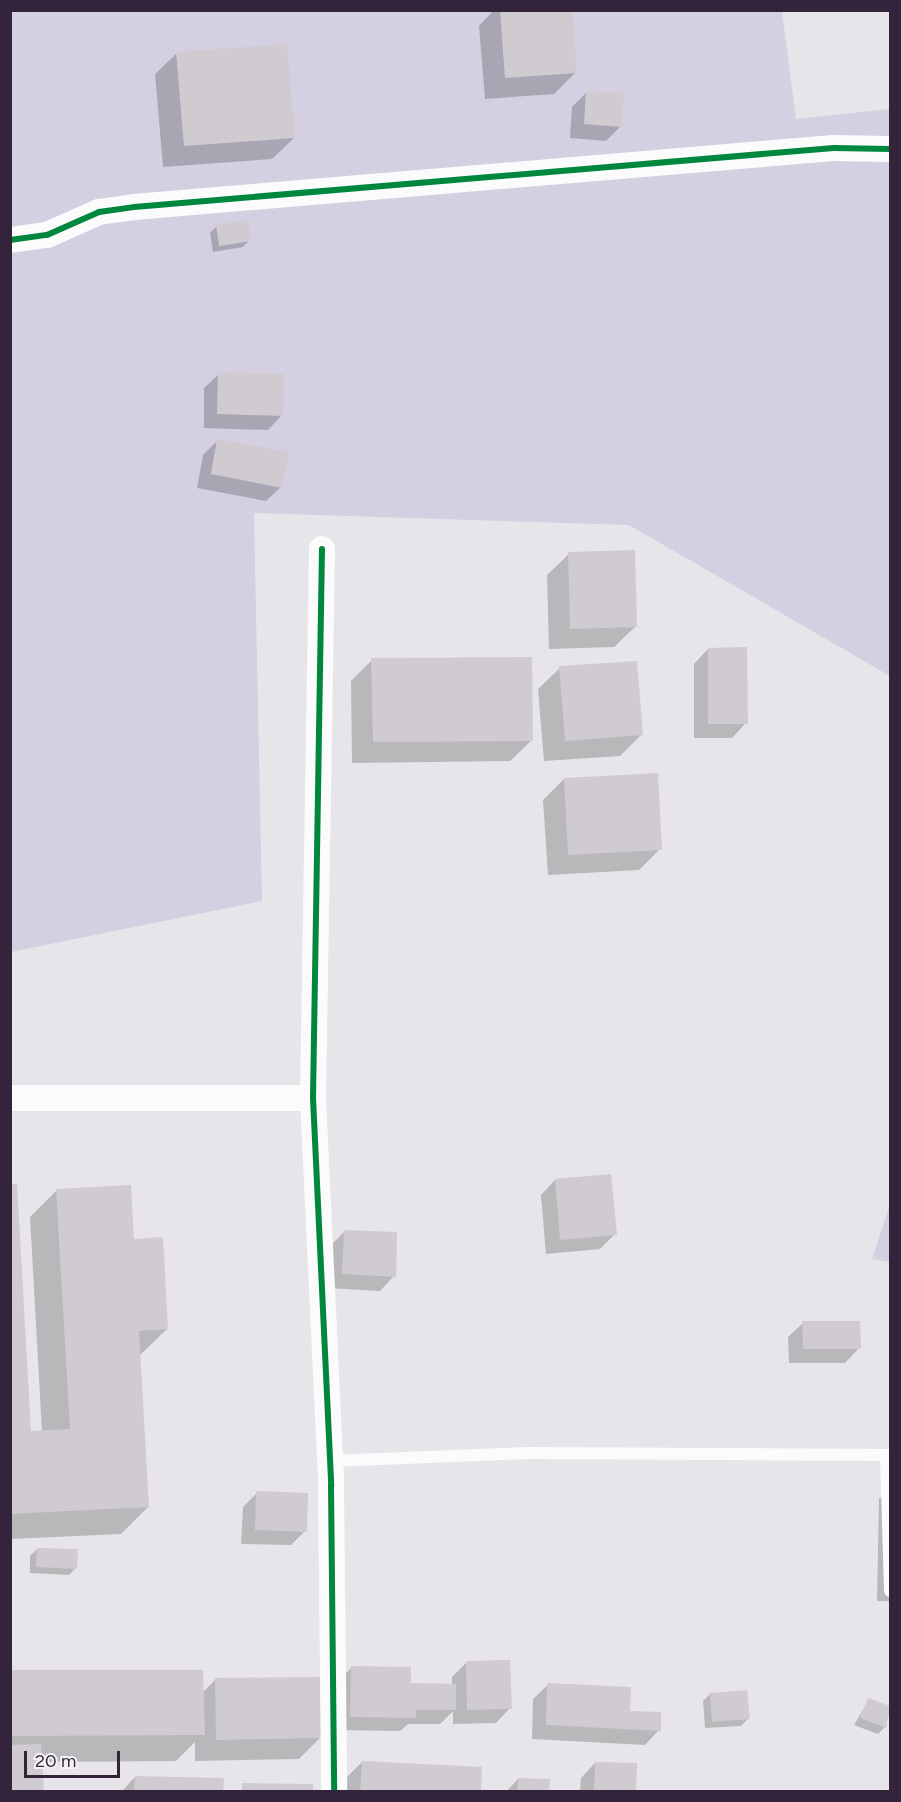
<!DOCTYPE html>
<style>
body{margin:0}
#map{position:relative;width:901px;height:1802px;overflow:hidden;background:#e7e5e9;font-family:Figtree,sans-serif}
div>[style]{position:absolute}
.green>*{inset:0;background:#d4d0e1}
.shadow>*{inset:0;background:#0003}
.building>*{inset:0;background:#cfcbd1}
.service>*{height:12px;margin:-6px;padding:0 6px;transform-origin:6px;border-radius:6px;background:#fbfbfc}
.minor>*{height:26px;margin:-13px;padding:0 13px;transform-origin:13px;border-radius:13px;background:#fbfbfc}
.cycleway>*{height:6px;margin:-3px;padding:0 3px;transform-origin:3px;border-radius:3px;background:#00873e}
span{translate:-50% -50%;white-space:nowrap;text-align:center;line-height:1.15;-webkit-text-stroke:6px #f5f3f8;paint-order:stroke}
.frame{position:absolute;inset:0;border:12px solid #33243b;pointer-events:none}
.scale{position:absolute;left:24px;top:1751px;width:96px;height:27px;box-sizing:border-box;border:3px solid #33243b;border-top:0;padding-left:8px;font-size:18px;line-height:21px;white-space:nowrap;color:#33243b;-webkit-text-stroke:4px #f5f3f8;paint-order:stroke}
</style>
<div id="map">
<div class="green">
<div style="clip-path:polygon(11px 11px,782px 11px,796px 119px,890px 109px,890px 676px,629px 525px,254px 513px,262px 901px,11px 952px)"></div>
<div style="clip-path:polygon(890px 1204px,890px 1262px,872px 1259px)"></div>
</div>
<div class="shadow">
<div style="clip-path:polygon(494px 10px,570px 10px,575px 73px,554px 94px,485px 99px,479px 26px)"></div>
<div style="clip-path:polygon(177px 53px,294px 138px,272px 159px,163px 167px,155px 74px)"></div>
<div style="clip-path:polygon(587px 92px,621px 126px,606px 141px,570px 138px,572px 107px)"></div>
<div style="clip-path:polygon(217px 226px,250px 240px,243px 247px,213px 252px,210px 233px)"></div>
<div style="clip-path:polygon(219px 374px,282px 415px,268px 430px,204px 428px,204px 388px)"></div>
<div style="clip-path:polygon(218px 440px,281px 487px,266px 501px,197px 488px,203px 455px)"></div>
<div style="clip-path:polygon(569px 554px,636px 626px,614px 647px,549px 649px,547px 575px)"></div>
<div style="clip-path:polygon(708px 649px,746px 723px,732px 738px,694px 738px,694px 664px)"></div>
<div style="clip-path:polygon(372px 660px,532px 740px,510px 761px,352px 763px,351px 681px)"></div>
<div style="clip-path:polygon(560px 668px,641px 735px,620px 756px,544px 761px,538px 689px)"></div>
<div style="clip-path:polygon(564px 779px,660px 849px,639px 870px,548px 875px,543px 800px)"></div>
<div style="clip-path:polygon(555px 1180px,615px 1234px,600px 1249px,546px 1254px,541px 1195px)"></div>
<div style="clip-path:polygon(10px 1186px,30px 1433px,42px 1432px,30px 1217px,57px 1190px,132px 1241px,167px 1329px,139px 1356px,148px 1507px,121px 1534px,10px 1539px)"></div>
<div style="clip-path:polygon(344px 1232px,394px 1276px,380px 1291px,328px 1288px,330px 1246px)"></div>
<div style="clip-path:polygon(803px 1323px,859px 1348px,845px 1363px,789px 1363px,788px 1337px)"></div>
<div style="clip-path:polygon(890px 1488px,890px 1601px,877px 1601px,879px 1499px)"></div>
<div style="clip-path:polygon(257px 1493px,305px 1531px,291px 1545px,241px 1544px,243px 1507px)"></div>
<div style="clip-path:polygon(37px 1549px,76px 1568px,69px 1575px,30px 1573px,30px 1556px)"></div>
<div style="clip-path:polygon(466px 1663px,510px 1708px,496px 1723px,453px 1724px,453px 1711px,440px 1724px,408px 1724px,400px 1731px,336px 1730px,338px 1682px,352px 1667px,409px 1685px,452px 1685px,452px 1677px)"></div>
<div style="clip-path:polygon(10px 1672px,202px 1693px,215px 1680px,320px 1738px,299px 1759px,195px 1761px,195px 1742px,176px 1761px,41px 1762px,10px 1792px)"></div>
<div style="clip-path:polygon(548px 1685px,629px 1712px,659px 1730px,645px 1745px,532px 1739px,533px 1699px)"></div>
<div style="clip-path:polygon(710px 1694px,748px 1719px,741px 1726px,705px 1728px,703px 1701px)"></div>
<div style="clip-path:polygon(869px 1700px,890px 1708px,885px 1727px,878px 1734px,854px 1725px)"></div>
<div style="clip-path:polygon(362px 1762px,479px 1792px,341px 1792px,341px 1783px)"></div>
<div style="clip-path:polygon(595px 1763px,634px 1792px,580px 1792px,581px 1778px)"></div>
<div style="clip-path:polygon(135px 1777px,222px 1792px,121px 1792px)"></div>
<div style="clip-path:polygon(518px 1779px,547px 1792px,506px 1792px)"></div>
</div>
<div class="building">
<div style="clip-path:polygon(500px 10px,572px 10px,577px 73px,505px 78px)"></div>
<div style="clip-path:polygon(287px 44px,295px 138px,184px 146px,176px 52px)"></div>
<div style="clip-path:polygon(586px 91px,624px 93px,622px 127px,584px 124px)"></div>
<div style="clip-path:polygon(248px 220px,251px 241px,219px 246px,216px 225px)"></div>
<div style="clip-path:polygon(218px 372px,284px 374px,283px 416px,217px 414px)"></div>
<div style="clip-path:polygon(217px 439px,289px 452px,282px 488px,211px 474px)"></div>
<div style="clip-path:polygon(635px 550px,637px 627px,570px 629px,568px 552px)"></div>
<div style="clip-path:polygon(747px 647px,748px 724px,708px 724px,708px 648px)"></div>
<div style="clip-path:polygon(532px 657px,533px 741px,373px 742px,371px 658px)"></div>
<div style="clip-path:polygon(637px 661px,643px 735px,565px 741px,559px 666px)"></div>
<div style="clip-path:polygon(658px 773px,662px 850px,568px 855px,564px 778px)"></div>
<div style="clip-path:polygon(611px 1174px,617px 1235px,560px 1240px,555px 1179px)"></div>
<div style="clip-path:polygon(10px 1184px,17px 1184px,31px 1431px,70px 1429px,56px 1189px,131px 1185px,134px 1239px,163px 1237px,168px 1329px,139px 1331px,149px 1507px,10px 1514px)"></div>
<div style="clip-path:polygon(344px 1230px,397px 1232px,396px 1277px,342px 1274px)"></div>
<div style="clip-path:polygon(802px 1321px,860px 1321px,861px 1349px,803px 1349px)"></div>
<div style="clip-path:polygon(256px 1491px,308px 1493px,307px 1532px,255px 1530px)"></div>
<div style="clip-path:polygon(37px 1548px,78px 1549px,77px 1569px,36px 1567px)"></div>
<div style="clip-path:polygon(510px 1660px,512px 1709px,467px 1710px,466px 1661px)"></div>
<div style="clip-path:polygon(351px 1666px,411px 1667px,411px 1683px,456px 1684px,456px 1710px,416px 1710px,416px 1718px,350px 1717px)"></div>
<div style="clip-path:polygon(10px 1670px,203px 1670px,205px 1735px,10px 1736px)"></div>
<div style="clip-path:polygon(320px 1677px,321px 1738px,216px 1740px,215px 1678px)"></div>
<div style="clip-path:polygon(547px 1683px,631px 1687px,630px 1711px,661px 1712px,661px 1731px,546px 1725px)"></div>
<div style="clip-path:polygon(747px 1690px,750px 1719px,712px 1722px,710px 1693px)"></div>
<div style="clip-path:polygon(868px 1698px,890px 1706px,886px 1728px,860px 1718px)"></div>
<div style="clip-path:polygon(41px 1744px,44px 1792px,10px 1792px,10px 1745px)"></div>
<div style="clip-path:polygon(362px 1761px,482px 1767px,481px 1792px,360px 1792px)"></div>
<div style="clip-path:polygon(595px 1762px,637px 1763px,636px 1792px,594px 1792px)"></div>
<div style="clip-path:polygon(135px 1776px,224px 1778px,223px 1792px,134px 1792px)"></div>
<div style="clip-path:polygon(518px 1778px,550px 1779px,549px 1792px,517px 1792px)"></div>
<div style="clip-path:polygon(242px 1783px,313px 1784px,313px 1792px,242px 1792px)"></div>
</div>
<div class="service">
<div style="left:886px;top:1455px;width:136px;rotate:88.3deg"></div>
<div style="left:330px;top:1461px;width:195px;rotate:-2.3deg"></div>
<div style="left:525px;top:1453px;width:365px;rotate:0.3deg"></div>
</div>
<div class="minor">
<div style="left:10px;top:240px;width:37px;rotate:-8deg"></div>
<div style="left:47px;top:235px;width:57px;rotate:-23.9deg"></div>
<div style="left:99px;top:212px;width:35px;rotate:-8deg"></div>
<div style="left:134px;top:207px;width:702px;rotate:-4.82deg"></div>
<div style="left:834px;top:148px;width:56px;rotate:1deg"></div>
<div style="left:322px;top:549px;width:549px;rotate:90.94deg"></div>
<div style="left:313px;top:1098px;width:388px;rotate:87.3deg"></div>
<div style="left:331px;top:1486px;width:306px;rotate:89.4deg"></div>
<div style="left:10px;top:1098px;width:303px"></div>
</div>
<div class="cycleway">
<div style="left:10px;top:240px;width:37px;rotate:-8deg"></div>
<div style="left:47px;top:235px;width:57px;rotate:-23.9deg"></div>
<div style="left:99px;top:212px;width:35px;rotate:-8deg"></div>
<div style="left:134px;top:207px;width:702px;rotate:-4.82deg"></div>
<div style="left:834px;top:148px;width:56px;rotate:1deg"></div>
<div style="left:322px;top:549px;width:549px;rotate:90.94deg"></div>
<div style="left:313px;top:1098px;width:388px;rotate:87.3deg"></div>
<div style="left:331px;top:1486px;width:306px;rotate:89.4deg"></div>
</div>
<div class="frame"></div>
<div class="scale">20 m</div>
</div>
